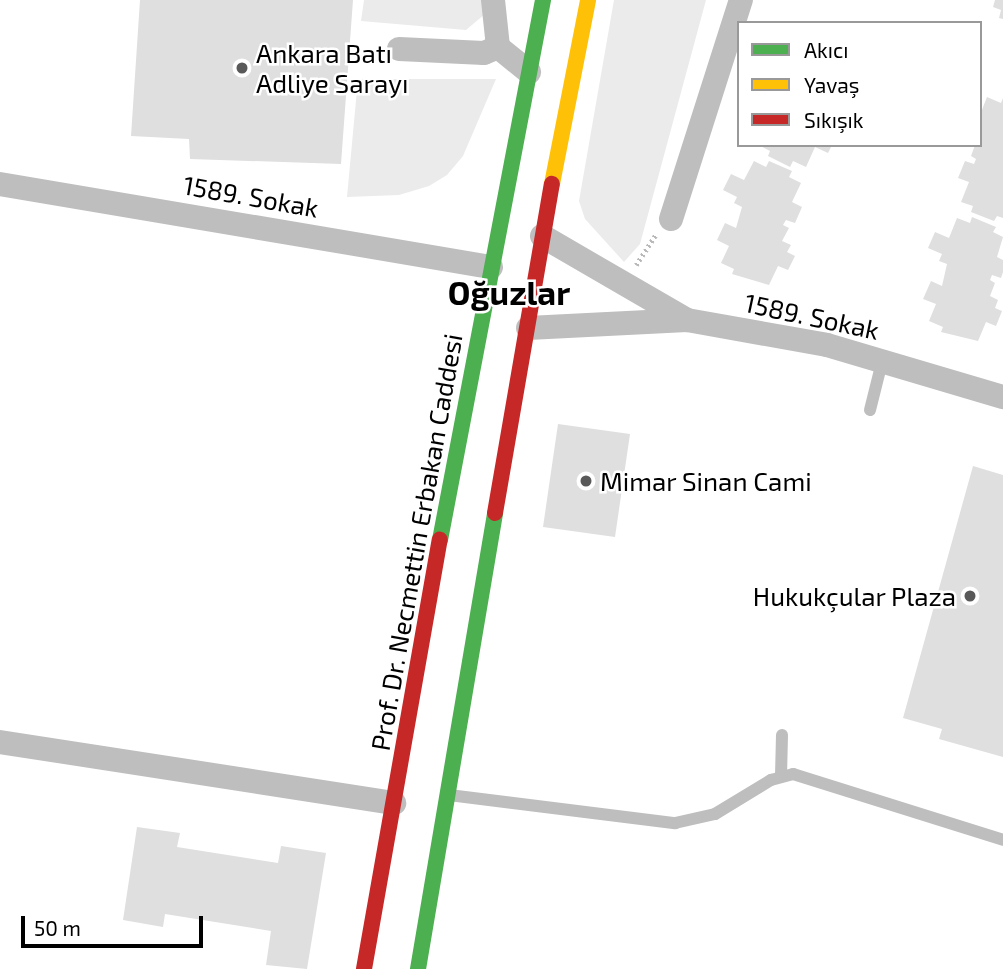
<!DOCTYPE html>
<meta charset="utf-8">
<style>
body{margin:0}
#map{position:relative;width:1003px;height:969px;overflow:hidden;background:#fff;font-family:"Exo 2",sans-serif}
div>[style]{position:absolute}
.green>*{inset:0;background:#ebebeb}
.building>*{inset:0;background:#dfdfdf}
.path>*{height:4.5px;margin-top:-2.25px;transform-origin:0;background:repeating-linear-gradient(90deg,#b9b9b9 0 2px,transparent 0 5.5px)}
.lane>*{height:12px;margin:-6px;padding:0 6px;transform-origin:6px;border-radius:6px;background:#bebebe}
.street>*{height:24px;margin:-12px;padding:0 12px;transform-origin:12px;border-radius:12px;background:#bebebe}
.fast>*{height:16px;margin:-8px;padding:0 8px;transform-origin:8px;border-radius:8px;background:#4caf50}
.slow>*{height:16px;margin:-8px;padding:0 8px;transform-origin:8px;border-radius:8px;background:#ffc107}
.jam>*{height:16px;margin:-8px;padding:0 8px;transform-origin:8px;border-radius:8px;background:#c62828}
.dots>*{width:19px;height:19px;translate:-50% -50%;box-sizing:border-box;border:4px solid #fff;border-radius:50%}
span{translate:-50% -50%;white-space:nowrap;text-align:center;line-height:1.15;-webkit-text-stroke:5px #fff;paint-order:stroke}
.poi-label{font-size:26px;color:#000}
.left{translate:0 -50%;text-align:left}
.right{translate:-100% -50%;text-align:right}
.street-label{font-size:26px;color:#000}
.district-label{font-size:33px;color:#000;font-weight:700}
.legend{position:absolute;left:737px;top:21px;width:245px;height:126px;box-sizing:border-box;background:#fff;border:2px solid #999;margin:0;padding:9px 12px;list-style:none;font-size:21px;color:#000}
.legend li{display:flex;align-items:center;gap:14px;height:35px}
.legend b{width:35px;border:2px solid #999}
.scale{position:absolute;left:21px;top:916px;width:182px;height:32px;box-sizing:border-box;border:4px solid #000;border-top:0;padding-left:9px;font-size:21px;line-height:24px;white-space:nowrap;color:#000;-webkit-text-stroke:5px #fff;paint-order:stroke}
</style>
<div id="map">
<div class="green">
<div style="clip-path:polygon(364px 0,484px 0,485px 14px,466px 30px,361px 21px)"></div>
<div style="clip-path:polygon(614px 0,706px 0,640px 244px,624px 262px,585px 219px,579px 201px)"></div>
<div style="clip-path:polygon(358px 79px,496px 79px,463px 156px,447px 175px,429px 186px,399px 195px,347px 197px)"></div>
</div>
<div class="building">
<div style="clip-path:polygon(140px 0,353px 0,341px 164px,190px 159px,189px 139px,131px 136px)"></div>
<div style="clip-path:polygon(995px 0,1003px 0,1003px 19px,999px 18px,1001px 10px,993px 7px)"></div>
<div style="clip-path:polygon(987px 97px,1001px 103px,1003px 98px,1003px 218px,997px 216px,994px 221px,971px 212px,973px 206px,961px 202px,969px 182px,958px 178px,965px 161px,974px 164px,976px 159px,971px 156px,975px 145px,980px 145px,980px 115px)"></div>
<div style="clip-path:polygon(759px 145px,832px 145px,828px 153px,815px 147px,806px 167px,793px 161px,790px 167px,768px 156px,770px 151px)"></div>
<div style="clip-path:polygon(754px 161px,766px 167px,769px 161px,792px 171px,789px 177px,801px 183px,792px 202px,802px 207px,795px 223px,786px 220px,783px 225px,789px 228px,782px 241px,791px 245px,787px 252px,795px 256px,788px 270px,778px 266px,769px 285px,732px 274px,734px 269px,721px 263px,729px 246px,717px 240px,725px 223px,736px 228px,742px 207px,734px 203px,737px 197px,723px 190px,731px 174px,744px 180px)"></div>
<div style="clip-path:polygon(972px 217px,996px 227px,993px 232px,1003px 237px,997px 257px,1003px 260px,1003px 272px,1001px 278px,992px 275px,990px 280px,995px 283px,990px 296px,998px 300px,995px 308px,1002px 311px,996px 326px,986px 322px,978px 341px,941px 332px,943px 327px,929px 321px,936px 304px,923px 299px,931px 281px,942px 286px,947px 264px,939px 261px,942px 254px,928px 248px,935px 232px,949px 238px,957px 218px,970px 223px)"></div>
<div style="clip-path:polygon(558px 424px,630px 434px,615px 537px,543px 527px)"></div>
<div style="clip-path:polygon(973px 466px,1003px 475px,1003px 757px,939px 739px,942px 729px,903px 718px)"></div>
<div style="clip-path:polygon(137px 827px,180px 833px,177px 847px,278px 863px,281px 846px,326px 853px,307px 969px,266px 965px,271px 931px,165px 914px,163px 927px,123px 920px)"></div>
</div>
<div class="path">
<div style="left:636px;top:265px;width:37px;rotate:-57deg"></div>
</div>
<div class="lane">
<div style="left:870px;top:410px;width:49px;rotate:-76deg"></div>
<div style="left:781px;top:776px;width:41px;rotate:-88.6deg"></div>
<div style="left:449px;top:795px;width:228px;rotate:7.1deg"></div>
<div style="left:675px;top:823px;width:41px;rotate:-12.7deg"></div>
<div style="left:715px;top:814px;width:66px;rotate:-31.3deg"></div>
<div style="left:771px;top:780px;width:23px;rotate:-15deg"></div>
<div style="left:793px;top:774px;width:220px;rotate:17.4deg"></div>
</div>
<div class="street">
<div style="left:493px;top:0;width:47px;rotate:83.9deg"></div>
<div style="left:498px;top:47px;width:40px;rotate:39deg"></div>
<div style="left:399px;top:49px;width:85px;rotate:2.7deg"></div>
<div style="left:484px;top:53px;width:15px;rotate:-23deg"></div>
<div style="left:0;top:184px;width:498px;rotate:9.6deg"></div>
<div style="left:671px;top:219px;width:230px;rotate:-72.3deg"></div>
<div style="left:542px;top:236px;width:168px;rotate:30.1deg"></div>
<div style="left:687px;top:320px;width:142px;rotate:10.1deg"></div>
<div style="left:827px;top:345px;width:184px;rotate:16.5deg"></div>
<div style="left:528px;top:328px;width:159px;rotate:-2.9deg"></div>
<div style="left:0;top:742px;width:399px;rotate:8.8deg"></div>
</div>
<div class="fast">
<div style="left:440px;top:540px;width:550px;rotate:-79.2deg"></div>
<div style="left:418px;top:969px;width:462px;rotate:-80.4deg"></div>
</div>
<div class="slow">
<div style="left:552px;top:184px;width:187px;rotate:-78.9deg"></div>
</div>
<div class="jam">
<div style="left:495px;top:513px;width:334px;rotate:-80.2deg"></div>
<div style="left:364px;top:969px;width:436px;rotate:-80deg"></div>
</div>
<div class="dots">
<div style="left:242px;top:68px;background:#595959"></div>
<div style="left:586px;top:481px;background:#595959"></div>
<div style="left:970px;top:596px;background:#595959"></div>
</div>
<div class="poi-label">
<span class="left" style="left:256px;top:68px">Ankara Batı<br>Adliye Sarayı</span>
<span class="left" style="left:600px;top:481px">Mimar Sinan Cami</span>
<span class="right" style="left:956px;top:596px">Hukukçular Plaza</span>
</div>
<div class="street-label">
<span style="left:251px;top:196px;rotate:10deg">1589. Sokak</span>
<span style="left:812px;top:316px;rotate:12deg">1589. Sokak</span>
<span style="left:416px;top:542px;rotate:-80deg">Prof. Dr. Necmettin Erbakan Caddesi</span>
</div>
<div class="district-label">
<span style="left:509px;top:293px">Oğuzlar</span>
</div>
<ul class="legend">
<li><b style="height:9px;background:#4caf50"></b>Akıcı</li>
<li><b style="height:9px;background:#ffc107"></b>Yavaş</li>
<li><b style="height:9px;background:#c62828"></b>Sıkışık</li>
</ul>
<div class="scale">50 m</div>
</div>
